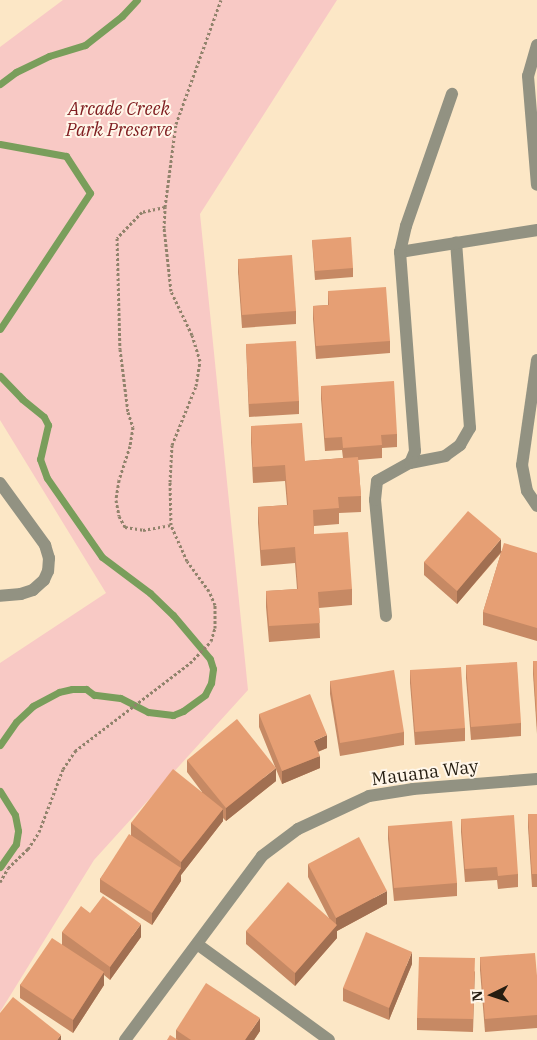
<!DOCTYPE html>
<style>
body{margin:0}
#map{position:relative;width:537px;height:1040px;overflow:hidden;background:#fce7c6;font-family:"IBM Plex Serif",serif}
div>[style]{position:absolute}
.green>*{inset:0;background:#f8c9c5}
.stream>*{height:7px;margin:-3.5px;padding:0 3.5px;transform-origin:3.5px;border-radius:3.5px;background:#799e5b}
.path>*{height:3px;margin-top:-1.5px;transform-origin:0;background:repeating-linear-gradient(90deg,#91836c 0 2.5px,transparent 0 5px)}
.service>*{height:12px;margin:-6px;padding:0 6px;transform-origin:6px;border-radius:6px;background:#929282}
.minor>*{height:12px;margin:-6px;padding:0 6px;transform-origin:6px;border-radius:6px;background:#929282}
.wall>*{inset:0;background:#c68964}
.shaded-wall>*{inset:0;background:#a16f51}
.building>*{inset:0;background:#e69f74}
span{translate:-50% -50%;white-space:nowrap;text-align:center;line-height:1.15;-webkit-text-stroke:4px #fff6e9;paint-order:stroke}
.park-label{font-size:18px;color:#801e21;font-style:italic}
.street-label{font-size:18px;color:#251d11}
.north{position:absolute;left:467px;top:970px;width:50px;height:50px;-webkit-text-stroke:4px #fff6e9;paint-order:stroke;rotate:266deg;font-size:14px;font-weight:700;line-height:20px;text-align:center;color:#251d11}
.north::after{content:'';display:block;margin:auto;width:18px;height:22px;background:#251d11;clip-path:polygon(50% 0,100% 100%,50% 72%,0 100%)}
</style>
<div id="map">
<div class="green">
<div style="clip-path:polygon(63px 0,337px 0,200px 214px,248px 690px,94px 860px,0 1012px,0 663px,106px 593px,0 420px,0 47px)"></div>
</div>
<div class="stream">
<div style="left:0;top:84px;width:20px;rotate:-37deg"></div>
<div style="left:16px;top:72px;width:37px;rotate:-26deg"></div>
<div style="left:49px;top:56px;width:38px;rotate:-17deg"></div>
<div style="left:85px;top:45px;width:47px;rotate:-38.1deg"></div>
<div style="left:122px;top:16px;width:22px;rotate:-47deg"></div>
<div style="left:0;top:144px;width:67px;rotate:10.3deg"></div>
<div style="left:66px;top:156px;width:44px;rotate:57deg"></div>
<div style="left:90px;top:193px;width:163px;rotate:123.5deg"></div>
<div style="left:0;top:376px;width:32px;rotate:46deg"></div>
<div style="left:22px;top:399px;width:28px;rotate:39deg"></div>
<div style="left:44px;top:417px;width:9px;rotate:63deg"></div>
<div style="left:48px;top:425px;width:35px;rotate:103deg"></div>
<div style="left:40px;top:459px;width:20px;rotate:70deg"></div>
<div style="left:47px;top:478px;width:96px;rotate:55.2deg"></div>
<div style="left:102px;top:557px;width:60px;rotate:36.9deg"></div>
<div style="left:150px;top:593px;width:32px;rotate:44deg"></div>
<div style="left:173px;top:615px;width:57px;rotate:49.9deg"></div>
<div style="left:210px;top:659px;width:10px;rotate:73deg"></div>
<div style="left:213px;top:669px;width:14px;rotate:98deg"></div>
<div style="left:211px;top:683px;width:13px;rotate:117deg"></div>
<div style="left:205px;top:695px;width:27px;rotate:144deg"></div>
<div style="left:183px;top:711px;width:11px;rotate:158deg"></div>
<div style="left:173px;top:715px;width:25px;rotate:-173deg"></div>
<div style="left:148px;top:712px;width:31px;rotate:-153deg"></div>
<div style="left:120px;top:698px;width:26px;rotate:-173deg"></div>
<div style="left:94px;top:695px;width:10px;rotate:-143deg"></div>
<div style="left:86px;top:689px;width:14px;rotate:180deg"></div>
<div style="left:72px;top:689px;width:13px;rotate:167deg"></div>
<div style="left:59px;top:692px;width:30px;rotate:152deg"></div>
<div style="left:33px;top:706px;width:23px;rotate:137deg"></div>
<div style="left:16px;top:722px;width:28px;rotate:125deg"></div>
<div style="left:0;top:791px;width:28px;rotate:58deg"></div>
<div style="left:15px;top:815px;width:16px;rotate:79deg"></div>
<div style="left:18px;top:831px;width:13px;rotate:99deg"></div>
<div style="left:16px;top:844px;width:28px;rotate:125deg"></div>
</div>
<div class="path">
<div style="left:165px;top:207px;width:24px;rotate:168deg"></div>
<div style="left:142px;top:212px;width:36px;rotate:134deg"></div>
<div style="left:117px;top:238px;width:111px;rotate:88.5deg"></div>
<div style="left:120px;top:349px;width:64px;rotate:82.8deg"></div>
<div style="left:128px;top:412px;width:16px;rotate:72deg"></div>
<div style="left:133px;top:427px;width:19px;rotate:99deg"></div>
<div style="left:130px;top:446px;width:36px;rotate:108deg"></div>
<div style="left:119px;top:480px;width:20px;rotate:99deg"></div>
<div style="left:116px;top:500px;width:16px;rotate:79deg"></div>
<div style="left:119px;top:516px;width:13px;rotate:61deg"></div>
<div style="left:125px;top:527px;width:18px;rotate:9deg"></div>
<div style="left:143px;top:530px;width:28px;rotate:-10deg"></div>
<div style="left:0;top:882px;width:16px;rotate:-60deg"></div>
<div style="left:8px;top:868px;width:28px;rotate:-44deg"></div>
<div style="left:28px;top:849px;width:20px;rotate:-57deg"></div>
<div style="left:39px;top:832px;width:67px;rotate:-69.1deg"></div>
<div style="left:63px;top:769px;width:22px;rotate:-56deg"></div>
<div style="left:75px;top:751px;width:145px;rotate:-37.4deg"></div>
<div style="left:190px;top:663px;width:30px;rotate:-46deg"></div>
<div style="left:211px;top:641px;width:14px;rotate:-73deg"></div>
<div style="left:215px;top:628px;width:23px;rotate:-90deg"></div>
<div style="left:215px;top:605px;width:15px;rotate:-113deg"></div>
<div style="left:209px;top:591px;width:37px;rotate:-126deg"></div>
<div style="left:187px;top:561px;width:39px;rotate:-114deg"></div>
<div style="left:171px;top:525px;width:43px;rotate:-91.3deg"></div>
<div style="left:170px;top:482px;width:37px;rotate:-87deg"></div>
<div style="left:172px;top:445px;width:64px;rotate:-67.9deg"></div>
<div style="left:196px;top:386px;width:25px;rotate:-81deg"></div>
<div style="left:200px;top:361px;width:27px;rotate:-107deg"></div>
<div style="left:192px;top:335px;width:49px;rotate:-115.5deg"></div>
<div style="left:171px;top:291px;width:63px;rotate:-96.3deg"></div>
<div style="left:164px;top:228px;width:21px;rotate:-87deg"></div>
<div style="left:165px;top:207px;width:84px;rotate:-82.5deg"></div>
<div style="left:176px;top:124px;width:132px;rotate:-70.1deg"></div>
</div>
<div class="service">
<div style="left:410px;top:463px;width:36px;rotate:-11deg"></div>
<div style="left:445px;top:456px;width:19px;rotate:-36deg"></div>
<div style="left:460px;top:445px;width:20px;rotate:-60deg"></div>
<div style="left:470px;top:428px;width:186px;rotate:-94.3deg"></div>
</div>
<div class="minor">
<div style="left:537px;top:45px;width:32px;rotate:106deg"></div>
<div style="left:528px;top:76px;width:109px;rotate:85.3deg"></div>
<div style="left:400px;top:252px;width:139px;rotate:-9.1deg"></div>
<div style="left:537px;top:360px;width:106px;rotate:98.1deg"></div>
<div style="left:522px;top:465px;width:26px;rotate:79deg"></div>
<div style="left:527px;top:491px;width:18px;rotate:56deg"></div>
<div style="left:0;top:483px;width:77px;rotate:54deg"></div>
<div style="left:45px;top:545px;width:14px;rotate:73deg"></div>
<div style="left:49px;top:558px;width:13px;rotate:94deg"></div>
<div style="left:48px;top:571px;width:10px;rotate:114deg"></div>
<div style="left:44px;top:580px;width:15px;rotate:138deg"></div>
<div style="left:33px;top:590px;width:13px;rotate:162deg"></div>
<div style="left:21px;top:594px;width:21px;rotate:175deg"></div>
<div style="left:386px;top:616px;width:117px;rotate:-95.4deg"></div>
<div style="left:375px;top:500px;width:19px;rotate:-84deg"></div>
<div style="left:377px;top:481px;width:38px;rotate:-29deg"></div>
<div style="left:410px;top:463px;width:13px;rotate:-67deg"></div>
<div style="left:415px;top:451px;width:200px;rotate:-94.3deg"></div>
<div style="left:400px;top:252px;width:27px;rotate:-77deg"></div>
<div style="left:406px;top:226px;width:140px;rotate:-70.8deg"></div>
<div style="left:197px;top:944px;width:163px;rotate:36deg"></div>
<div style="left:125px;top:1040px;width:229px;rotate:-53.3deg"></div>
<div style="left:262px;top:856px;width:45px;rotate:-36.9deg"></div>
<div style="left:298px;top:829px;width:78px;rotate:-24.9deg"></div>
<div style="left:369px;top:796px;width:45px;rotate:-9deg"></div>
<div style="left:413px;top:789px;width:124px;rotate:-4.6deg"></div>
</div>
<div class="wall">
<div style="clip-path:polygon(312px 240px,353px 268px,353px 277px,315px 280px)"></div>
<div style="clip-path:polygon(238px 259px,296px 311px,296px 324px,242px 328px,238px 272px)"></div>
<div style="clip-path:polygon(328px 291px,390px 341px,390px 353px,316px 359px,313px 319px,313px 306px,328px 305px)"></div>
<div style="clip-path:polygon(246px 344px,299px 401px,299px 414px,249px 417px)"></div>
<div style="clip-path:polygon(321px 386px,397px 434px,397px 447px,382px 448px,382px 458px,358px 460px,361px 496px,361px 512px,339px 513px,339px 524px,314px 526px,314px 534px,352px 589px,352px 605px,319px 608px,320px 638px,269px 642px,266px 607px,266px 591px,297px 589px,295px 563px,261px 566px,258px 523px,258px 507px,287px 505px,285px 481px,253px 483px,251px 442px,251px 426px,305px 461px,343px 458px,342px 450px,325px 451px,321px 399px)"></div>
<div style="clip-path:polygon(501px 551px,537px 553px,537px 641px,483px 625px,483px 612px,501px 553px,457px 604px,424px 575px,424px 562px)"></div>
<div style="clip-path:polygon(533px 661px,537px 661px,537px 734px,533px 674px)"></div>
<div style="clip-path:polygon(466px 665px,521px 723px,521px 736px,471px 740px,466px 678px)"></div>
<div style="clip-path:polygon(410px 670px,465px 728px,465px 741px,415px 745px,410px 683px)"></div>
<div style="clip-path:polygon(330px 681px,404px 732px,404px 745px,340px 756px,330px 694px)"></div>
<div style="clip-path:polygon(259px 714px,327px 748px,318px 752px,320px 768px,282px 784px,259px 727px)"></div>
<div style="clip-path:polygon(187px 760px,276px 781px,226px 821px,223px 818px,223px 821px,181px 875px,181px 881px,152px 925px,100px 892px,100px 879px,131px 836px,131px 823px,202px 792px,187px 772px)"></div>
<div style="clip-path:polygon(528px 814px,537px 814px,537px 887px,532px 887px,528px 827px)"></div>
<div style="clip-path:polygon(461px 819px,518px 874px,518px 887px,498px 889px,497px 880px,465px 882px,461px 832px)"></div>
<div style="clip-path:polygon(388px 826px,457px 883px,457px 896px,394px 901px,388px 839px)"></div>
<div style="clip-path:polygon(308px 864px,387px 904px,337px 931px,337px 938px,295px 986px,246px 944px,246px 931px,329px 918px,308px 877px)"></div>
<div style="clip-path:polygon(62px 932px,141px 937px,110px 980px,104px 975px,104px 985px,73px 1033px,20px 998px,20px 985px,62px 945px)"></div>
<div style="clip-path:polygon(480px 957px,537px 976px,537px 1028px,485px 1032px,480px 970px)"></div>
<div style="clip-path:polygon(412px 964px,389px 1020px,343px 1001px,343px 988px)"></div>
<div style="clip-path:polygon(475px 971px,473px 1032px,417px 1030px,417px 1018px)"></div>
<div style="clip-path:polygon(176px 1030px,260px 1031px,254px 1040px,167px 1040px,176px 1039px)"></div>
</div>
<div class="shaded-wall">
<div style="clip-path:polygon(501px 539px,501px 552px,457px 604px,457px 591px)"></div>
<div style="clip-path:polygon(327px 735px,327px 748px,314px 753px,314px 741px)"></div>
<div style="clip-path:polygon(320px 756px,320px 768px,282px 784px,282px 771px)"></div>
<div style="clip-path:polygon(276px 768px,276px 781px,226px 821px,226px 808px)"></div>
<div style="clip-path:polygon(223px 809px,223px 821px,181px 875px,181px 862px)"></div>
<div style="clip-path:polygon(181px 868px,181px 881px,152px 925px,152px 913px)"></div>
<div style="clip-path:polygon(387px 891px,387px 904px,337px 931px,337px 938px,295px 986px,295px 973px,336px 926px,336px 918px)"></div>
<div style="clip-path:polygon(141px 924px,141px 937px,110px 980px,110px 967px)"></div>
<div style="clip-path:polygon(412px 952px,412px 964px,389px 1020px,389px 1008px)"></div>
<div style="clip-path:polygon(104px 972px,104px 985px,73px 1033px,73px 1020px)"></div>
<div style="clip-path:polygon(260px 1018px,260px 1031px,254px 1040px,245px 1040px)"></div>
<div style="clip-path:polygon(61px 1035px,61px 1040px,57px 1040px)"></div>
</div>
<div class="building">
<div style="clip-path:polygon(351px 237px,353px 268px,315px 271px,312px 240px)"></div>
<div style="clip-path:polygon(292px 255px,296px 311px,242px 315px,238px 259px)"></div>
<div style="clip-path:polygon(386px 287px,390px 341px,316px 346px,313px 306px,329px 305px,328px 291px)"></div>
<div style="clip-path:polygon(296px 341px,299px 401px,249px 404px,246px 344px)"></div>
<div style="clip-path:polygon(394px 381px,397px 434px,381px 435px,382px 445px,343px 448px,342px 437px,325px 438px,321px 386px)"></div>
<div style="clip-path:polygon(302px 423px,305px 461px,358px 457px,361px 496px,338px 497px,339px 508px,313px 510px,314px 534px,348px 532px,352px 589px,318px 592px,320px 623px,269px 626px,266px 591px,298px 589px,295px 547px,261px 550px,258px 507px,288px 505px,285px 465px,253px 467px,251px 426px)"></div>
<div style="clip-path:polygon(468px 511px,501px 539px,457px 591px,424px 562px)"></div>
<div style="clip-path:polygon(504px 543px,537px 553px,537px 628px,483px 612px)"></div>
<div style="clip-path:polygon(533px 661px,537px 661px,537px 721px)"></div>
<div style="clip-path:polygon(517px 662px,521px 723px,471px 727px,466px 665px)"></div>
<div style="clip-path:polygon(461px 667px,465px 728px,415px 732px,410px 670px)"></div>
<div style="clip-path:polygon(394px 670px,404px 732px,340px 743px,330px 681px)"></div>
<div style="clip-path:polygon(310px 694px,327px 735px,314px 741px,320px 756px,282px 771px,259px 714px)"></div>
<div style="clip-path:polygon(237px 719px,276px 768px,226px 808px,187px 760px)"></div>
<div style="clip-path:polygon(173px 769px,223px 809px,181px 862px,131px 823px)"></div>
<div style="clip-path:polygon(528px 814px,537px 814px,537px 874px,532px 874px)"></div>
<div style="clip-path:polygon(514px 815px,518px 874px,498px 876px,497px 867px,465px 869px,461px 819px)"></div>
<div style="clip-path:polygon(452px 821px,457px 883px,394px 888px,388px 826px)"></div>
<div style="clip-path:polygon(129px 834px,181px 868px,152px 913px,100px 879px)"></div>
<div style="clip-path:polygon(359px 837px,387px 891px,336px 918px,308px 864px)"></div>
<div style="clip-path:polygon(288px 882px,337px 925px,295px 973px,246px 931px)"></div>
<div style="clip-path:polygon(103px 896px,141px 924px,110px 967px,62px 932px,81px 906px,90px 913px)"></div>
<div style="clip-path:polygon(366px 932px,412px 952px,389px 1008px,343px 988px)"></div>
<div style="clip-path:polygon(52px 938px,104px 972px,73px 1020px,20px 985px)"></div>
<div style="clip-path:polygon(535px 953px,537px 976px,537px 1015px,485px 1019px,480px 957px)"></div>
<div style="clip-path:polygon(419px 957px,475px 958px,473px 1019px,417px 1018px)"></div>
<div style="clip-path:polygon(206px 983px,260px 1018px,245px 1040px,191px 1040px,176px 1030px)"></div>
<div style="clip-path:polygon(13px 997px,61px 1035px,57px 1040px,0 1040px,0 1013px)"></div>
<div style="clip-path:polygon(170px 1035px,178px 1040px,167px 1040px)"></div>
</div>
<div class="park-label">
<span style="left:119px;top:120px">Arcade Creek<br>Park Preserve</span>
</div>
<div class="street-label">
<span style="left:425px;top:773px;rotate:-7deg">Mauana Way</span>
</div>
<div class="north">N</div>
</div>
